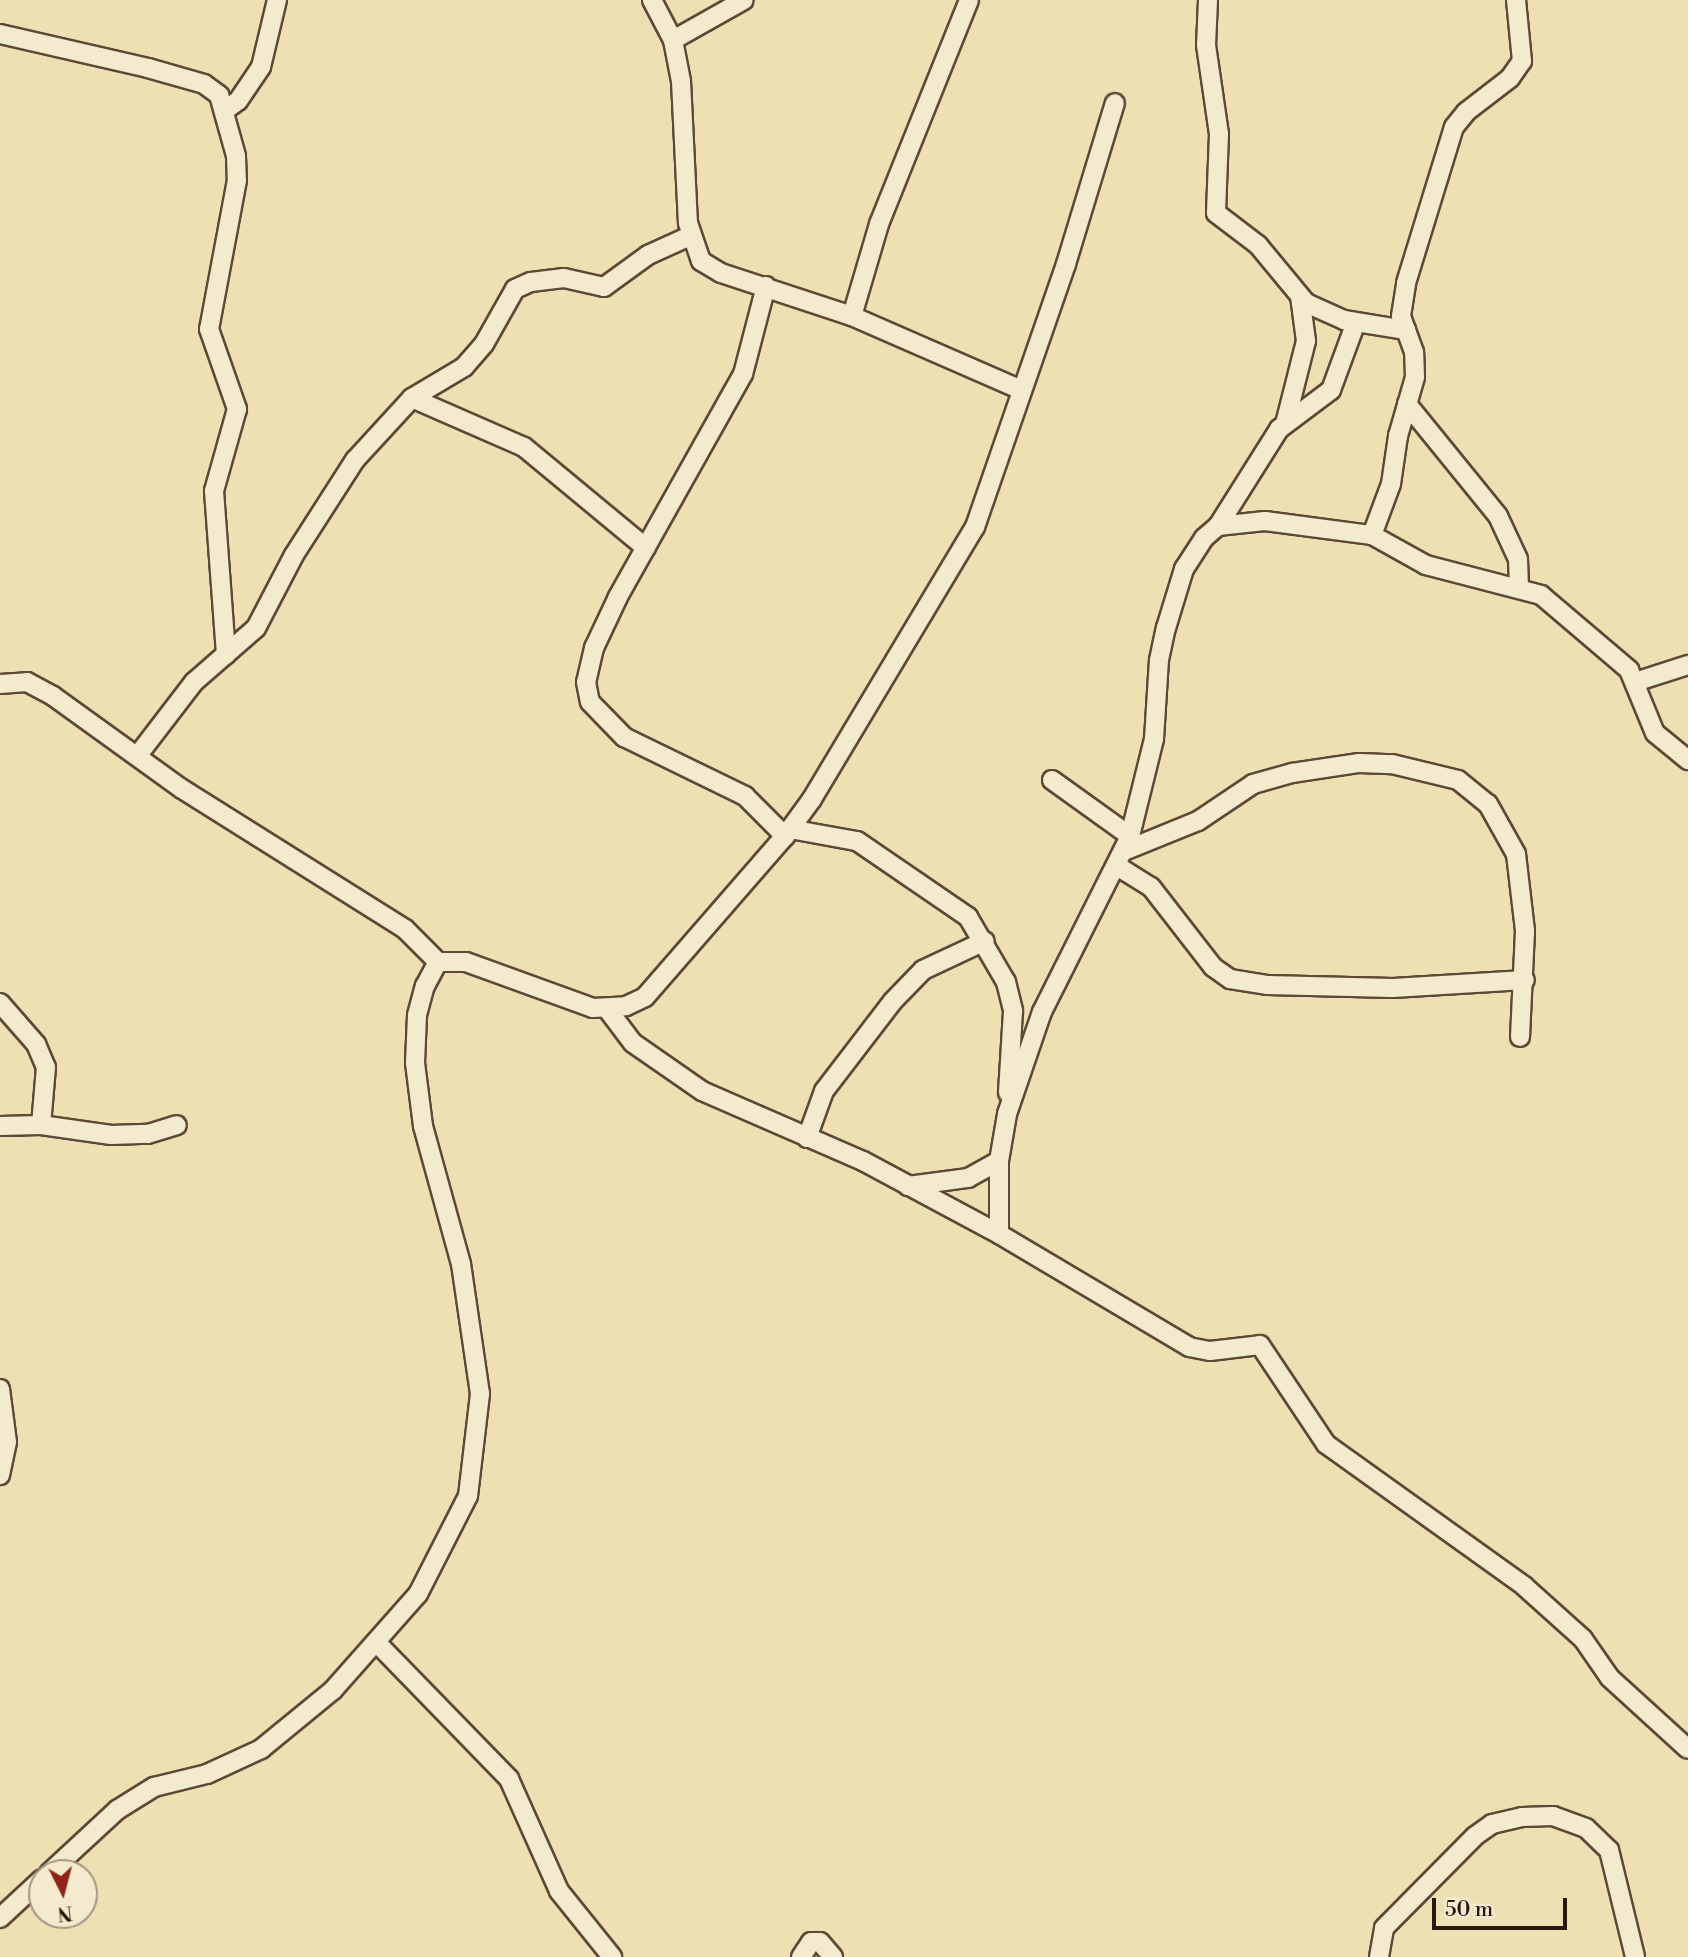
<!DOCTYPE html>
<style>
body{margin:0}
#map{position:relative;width:1688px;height:1957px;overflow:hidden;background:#eee0b3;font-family:"Libre Bodoni",serif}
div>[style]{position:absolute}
.roads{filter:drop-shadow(2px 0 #5c4936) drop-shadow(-2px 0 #5c4936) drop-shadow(0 2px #5c4936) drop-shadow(0 -2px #5c4936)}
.minor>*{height:18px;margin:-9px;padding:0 9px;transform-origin:9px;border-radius:9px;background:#f4ebce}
span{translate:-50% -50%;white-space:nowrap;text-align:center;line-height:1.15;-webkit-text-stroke:5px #f4ebce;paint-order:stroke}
.north{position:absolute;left:28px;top:1859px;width:70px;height:70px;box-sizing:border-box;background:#f4ebce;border:2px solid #a49681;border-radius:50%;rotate:174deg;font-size:19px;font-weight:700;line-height:28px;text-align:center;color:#2b170d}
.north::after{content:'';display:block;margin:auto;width:24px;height:32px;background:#8f2418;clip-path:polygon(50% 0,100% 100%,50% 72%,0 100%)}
.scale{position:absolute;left:1432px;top:1898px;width:135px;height:32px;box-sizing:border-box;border:4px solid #2b170d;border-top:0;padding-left:9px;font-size:21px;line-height:24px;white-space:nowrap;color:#2b170d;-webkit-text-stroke:5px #f4ebce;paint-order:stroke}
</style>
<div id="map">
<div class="roads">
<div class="minor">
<div style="left:652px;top:0;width:45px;rotate:62.3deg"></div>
<div style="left:673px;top:40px;width:42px;rotate:79deg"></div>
<div style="left:681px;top:81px;width:142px;rotate:87.2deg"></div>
<div style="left:688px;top:223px;width:40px;rotate:71.1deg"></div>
<div style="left:701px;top:261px;width:23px;rotate:31deg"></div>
<div style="left:721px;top:273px;width:138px;rotate:18.2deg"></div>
<div style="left:852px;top:316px;width:184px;rotate:23.6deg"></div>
<div style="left:1208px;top:0;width:45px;rotate:92.5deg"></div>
<div style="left:1206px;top:45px;width:90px;rotate:81.7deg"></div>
<div style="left:1219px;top:134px;width:79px;rotate:92.2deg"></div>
<div style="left:1216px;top:213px;width:53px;rotate:37.3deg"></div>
<div style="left:1258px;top:245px;width:75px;rotate:50.4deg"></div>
<div style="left:1306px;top:303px;width:42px;rotate:24.1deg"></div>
<div style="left:1344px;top:320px;width:63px;rotate:9.2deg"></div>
<div style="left:0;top:34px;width:152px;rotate:12.9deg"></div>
<div style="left:148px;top:68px;width:58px;rotate:15.9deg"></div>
<div style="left:204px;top:84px;width:19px;rotate:36deg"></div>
<div style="left:219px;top:95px;width:63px;rotate:74.4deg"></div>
<div style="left:236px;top:156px;width:24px;rotate:88deg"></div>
<div style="left:237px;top:180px;width:152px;rotate:100.6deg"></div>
<div style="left:209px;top:329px;width:85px;rotate:70.7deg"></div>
<div style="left:237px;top:409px;width:85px;rotate:105.7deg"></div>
<div style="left:214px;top:491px;width:164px;rotate:85.8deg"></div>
<div style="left:673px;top:40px;width:81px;rotate:-29.4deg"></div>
<div style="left:224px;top:111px;width:17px;rotate:-36deg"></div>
<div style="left:238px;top:101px;width:41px;rotate:-55.9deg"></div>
<div style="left:261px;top:67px;width:69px;rotate:-76.6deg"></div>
<div style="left:766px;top:286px;width:91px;rotate:104.6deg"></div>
<div style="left:743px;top:374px;width:256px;rotate:119.3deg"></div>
<div style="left:618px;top:597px;width:56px;rotate:115.2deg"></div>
<div style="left:594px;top:648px;width:35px;rotate:103deg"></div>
<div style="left:586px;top:682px;width:20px;rotate:79deg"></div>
<div style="left:590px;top:702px;width:49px;rotate:45.8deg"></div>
<div style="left:624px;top:737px;width:135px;rotate:26deg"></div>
<div style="left:745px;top:796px;width:57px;rotate:45deg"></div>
<div style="left:852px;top:316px;width:96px;rotate:-73.6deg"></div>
<div style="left:879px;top:224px;width:241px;rotate:-68.1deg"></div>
<div style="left:412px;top:398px;width:122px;rotate:23.6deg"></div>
<div style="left:524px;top:447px;width:158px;rotate:39.6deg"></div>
<div style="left:1407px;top:404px;width:144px;rotate:50.9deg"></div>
<div style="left:1498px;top:516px;width:47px;rotate:65.1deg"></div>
<div style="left:1518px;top:559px;width:27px;rotate:88deg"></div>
<div style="left:1285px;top:424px;width:86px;rotate:-75.8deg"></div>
<div style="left:1306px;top:341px;width:45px;rotate:-97.6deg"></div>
<div style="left:1218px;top:526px;width:115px;rotate:-57.8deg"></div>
<div style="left:1279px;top:429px;width:65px;rotate:-36.9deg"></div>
<div style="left:1331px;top:390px;width:72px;rotate:-69.8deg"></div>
<div style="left:1372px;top:535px;width:54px;rotate:-69.6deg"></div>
<div style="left:1391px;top:484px;width:49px;rotate:-81.7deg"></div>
<div style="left:1398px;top:436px;width:61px;rotate:-73.9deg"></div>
<div style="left:1415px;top:377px;width:25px;rotate:-92deg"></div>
<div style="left:1414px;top:352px;width:38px;rotate:-110deg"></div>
<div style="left:1401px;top:316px;width:33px;rotate:-81deg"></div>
<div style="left:1406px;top:283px;width:163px;rotate:-72.9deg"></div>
<div style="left:1454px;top:127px;width:19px;rotate:-51deg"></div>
<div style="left:1466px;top:112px;width:56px;rotate:-37.7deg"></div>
<div style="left:1510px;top:78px;width:21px;rotate:-55deg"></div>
<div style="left:1522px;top:61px;width:61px;rotate:-95.6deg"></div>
<div style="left:1635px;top:682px;width:56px;rotate:-17.8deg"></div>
<div style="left:0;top:684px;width:27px;rotate:-4deg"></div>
<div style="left:27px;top:682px;width:30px;rotate:28deg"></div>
<div style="left:53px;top:696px;width:159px;rotate:35.8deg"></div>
<div style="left:182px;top:789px;width:263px;rotate:32.1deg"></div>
<div style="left:405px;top:929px;width:47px;rotate:45deg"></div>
<div style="left:138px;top:755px;width:92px;rotate:-52.5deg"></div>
<div style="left:194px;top:682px;width:82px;rotate:-41.1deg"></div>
<div style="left:256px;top:628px;width:82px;rotate:-62.5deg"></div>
<div style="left:294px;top:555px;width:113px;rotate:-57.3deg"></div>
<div style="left:355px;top:460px;width:84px;rotate:-47.4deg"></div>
<div style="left:412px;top:398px;width:61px;rotate:-30.8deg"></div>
<div style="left:464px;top:367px;width:30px;rotate:-49deg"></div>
<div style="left:484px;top:344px;width:63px;rotate:-60.6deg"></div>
<div style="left:515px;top:289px;width:17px;rotate:-24deg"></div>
<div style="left:531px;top:282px;width:33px;rotate:-7deg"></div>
<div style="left:564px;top:278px;width:41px;rotate:12.7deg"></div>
<div style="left:604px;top:287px;width:54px;rotate:-36deg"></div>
<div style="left:648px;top:255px;width:46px;rotate:-24.3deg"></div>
<div style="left:1052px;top:780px;width:96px;rotate:35.7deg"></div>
<div style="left:790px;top:829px;width:68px;rotate:10.2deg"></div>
<div style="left:857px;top:841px;width:135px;rotate:34.4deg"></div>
<div style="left:968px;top:917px;width:75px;rotate:59.7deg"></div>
<div style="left:1006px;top:982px;width:30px;rotate:76deg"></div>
<div style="left:1013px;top:1011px;width:82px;rotate:93.5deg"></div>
<div style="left:1124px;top:851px;width:80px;rotate:-22.1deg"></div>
<div style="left:1198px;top:821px;width:66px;rotate:-33.9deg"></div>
<div style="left:1253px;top:784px;width:41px;rotate:-15.8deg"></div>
<div style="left:1292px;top:773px;width:68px;rotate:-8.5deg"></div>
<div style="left:1359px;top:763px;width:33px;rotate:2deg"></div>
<div style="left:1392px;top:764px;width:68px;rotate:13.6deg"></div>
<div style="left:1458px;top:780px;width:38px;rotate:39deg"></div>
<div style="left:1488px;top:804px;width:57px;rotate:60.8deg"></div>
<div style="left:1516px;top:854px;width:78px;rotate:83.3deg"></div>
<div style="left:1525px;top:931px;width:106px;rotate:92.7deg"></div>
<div style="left:1117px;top:866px;width:40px;rotate:32deg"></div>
<div style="left:1151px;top:887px;width:101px;rotate:52.2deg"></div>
<div style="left:1213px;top:967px;width:21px;rotate:35deg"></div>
<div style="left:1230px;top:979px;width:37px;rotate:9deg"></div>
<div style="left:1267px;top:985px;width:126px;rotate:1.4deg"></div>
<div style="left:1393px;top:988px;width:132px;rotate:-3.5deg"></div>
<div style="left:0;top:1003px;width:55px;rotate:48.7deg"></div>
<div style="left:36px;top:1044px;width:25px;rotate:67deg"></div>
<div style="left:46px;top:1067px;width:58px;rotate:94.9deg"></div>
<div style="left:608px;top:1010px;width:41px;rotate:52.9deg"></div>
<div style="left:633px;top:1043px;width:84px;rotate:34.8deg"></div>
<div style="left:702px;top:1091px;width:176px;rotate:23.5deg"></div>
<div style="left:863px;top:1161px;width:154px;rotate:28.2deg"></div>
<div style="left:999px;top:1234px;width:221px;rotate:30.7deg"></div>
<div style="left:1189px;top:1347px;width:21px;rotate:11deg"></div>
<div style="left:1210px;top:1351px;width:50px;rotate:-6.8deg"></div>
<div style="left:1260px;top:1345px;width:119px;rotate:56.3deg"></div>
<div style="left:1326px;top:1444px;width:244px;rotate:35.6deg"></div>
<div style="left:1524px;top:1586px;width:79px;rotate:41.9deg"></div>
<div style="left:1583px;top:1639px;width:47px;rotate:55.3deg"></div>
<div style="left:1610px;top:1678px;width:105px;rotate:42.3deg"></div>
<div style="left:0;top:1126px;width:41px;rotate:-1.4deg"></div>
<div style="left:41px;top:1125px;width:71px;rotate:8.1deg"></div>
<div style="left:111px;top:1135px;width:37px;rotate:-2deg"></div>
<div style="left:148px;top:1134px;width:30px;rotate:-17deg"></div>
<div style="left:807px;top:1138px;width:50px;rotate:-70.1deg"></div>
<div style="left:824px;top:1091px;width:113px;rotate:-52.5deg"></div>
<div style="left:893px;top:1001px;width:43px;rotate:-45.9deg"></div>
<div style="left:923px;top:970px;width:68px;rotate:-25.1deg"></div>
<div style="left:908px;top:1186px;width:61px;rotate:-7.6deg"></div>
<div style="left:968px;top:1178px;width:35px;rotate:-29deg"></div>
<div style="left:999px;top:1234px;width:73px;rotate:-90deg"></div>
<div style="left:999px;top:1161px;width:48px;rotate:-80.3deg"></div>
<div style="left:1007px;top:1114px;width:108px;rotate:-71.1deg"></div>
<div style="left:1042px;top:1012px;width:197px;rotate:-63.4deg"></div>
<div style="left:1130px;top:836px;width:100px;rotate:-76.1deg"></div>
<div style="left:1154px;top:739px;width:79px;rotate:-86.4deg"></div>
<div style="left:1159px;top:660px;width:33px;rotate:-78deg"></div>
<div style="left:1166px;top:628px;width:62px;rotate:-73deg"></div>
<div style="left:1184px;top:569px;width:37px;rotate:-57deg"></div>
<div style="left:1204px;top:538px;width:18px;rotate:-41deg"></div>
<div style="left:1218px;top:526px;width:47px;rotate:-6.1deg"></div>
<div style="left:1265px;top:521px;width:108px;rotate:7.5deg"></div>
<div style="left:1372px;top:535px;width:62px;rotate:29.1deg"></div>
<div style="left:1426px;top:565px;width:119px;rotate:14.6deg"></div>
<div style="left:1541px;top:595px;width:116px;rotate:40.4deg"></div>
<div style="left:1629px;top:670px;width:68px;rotate:67.6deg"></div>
<div style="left:1655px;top:733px;width:43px;rotate:39.3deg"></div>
<div style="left:0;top:1389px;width:53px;rotate:82.5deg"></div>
<div style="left:7px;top:1442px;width:34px;rotate:102deg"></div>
<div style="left:376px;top:1642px;width:191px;rotate:45.8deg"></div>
<div style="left:509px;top:1779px;width:123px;rotate:65.9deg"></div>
<div style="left:559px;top:1891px;width:85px;rotate:51.2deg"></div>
<div style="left:49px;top:1873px;width:93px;rotate:-42.8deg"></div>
<div style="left:117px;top:1810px;width:44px;rotate:-31.9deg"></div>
<div style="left:154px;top:1787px;width:55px;rotate:-13.8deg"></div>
<div style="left:207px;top:1774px;width:60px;rotate:-24.8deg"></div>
<div style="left:261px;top:1749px;width:93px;rotate:-39.3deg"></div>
<div style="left:333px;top:1690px;width:128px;rotate:-48.5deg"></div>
<div style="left:418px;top:1594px;width:110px;rotate:-63deg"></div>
<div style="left:468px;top:1496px;width:103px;rotate:-83.3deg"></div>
<div style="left:480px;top:1394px;width:131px;rotate:-98.3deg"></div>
<div style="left:461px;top:1264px;width:143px;rotate:-105.4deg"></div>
<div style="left:423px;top:1126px;width:64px;rotate:-97.2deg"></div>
<div style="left:415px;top:1063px;width:48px;rotate:-87.6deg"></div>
<div style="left:417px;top:1015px;width:30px;rotate:-75deg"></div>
<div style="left:425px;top:986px;width:27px;rotate:-62deg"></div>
<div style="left:438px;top:962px;width:28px"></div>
<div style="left:466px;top:962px;width:135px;rotate:19.9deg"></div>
<div style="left:593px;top:1008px;width:33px;rotate:-3deg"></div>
<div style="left:626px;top:1006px;width:21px;rotate:-25deg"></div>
<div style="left:645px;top:997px;width:213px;rotate:-49deg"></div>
<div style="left:785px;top:836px;width:46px;rotate:-53.9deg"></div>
<div style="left:812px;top:799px;width:317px;rotate:-59.1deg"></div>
<div style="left:975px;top:527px;width:278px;rotate:-70.9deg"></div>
<div style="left:1066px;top:264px;width:168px;rotate:-73.1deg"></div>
<div style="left:0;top:1918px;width:57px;rotate:-42.9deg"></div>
<div style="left:801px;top:1957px;width:18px;rotate:-56deg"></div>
<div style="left:811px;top:1942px;width:9px"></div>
<div style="left:820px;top:1942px;width:20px;rotate:49deg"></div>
<div style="left:1379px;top:1957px;width:29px;rotate:-80deg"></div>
<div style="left:1384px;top:1928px;width:129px;rotate:-45.3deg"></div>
<div style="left:1475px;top:1836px;width:21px;rotate:-35deg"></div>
<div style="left:1492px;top:1824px;width:31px;rotate:-13deg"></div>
<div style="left:1522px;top:1817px;width:31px;rotate:-2deg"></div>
<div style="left:1553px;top:1816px;width:35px;rotate:20deg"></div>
<div style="left:1586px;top:1828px;width:32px;rotate:44deg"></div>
<div style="left:1609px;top:1850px;width:110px;rotate:76.3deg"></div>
</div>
</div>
<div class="north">N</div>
<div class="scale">50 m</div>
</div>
